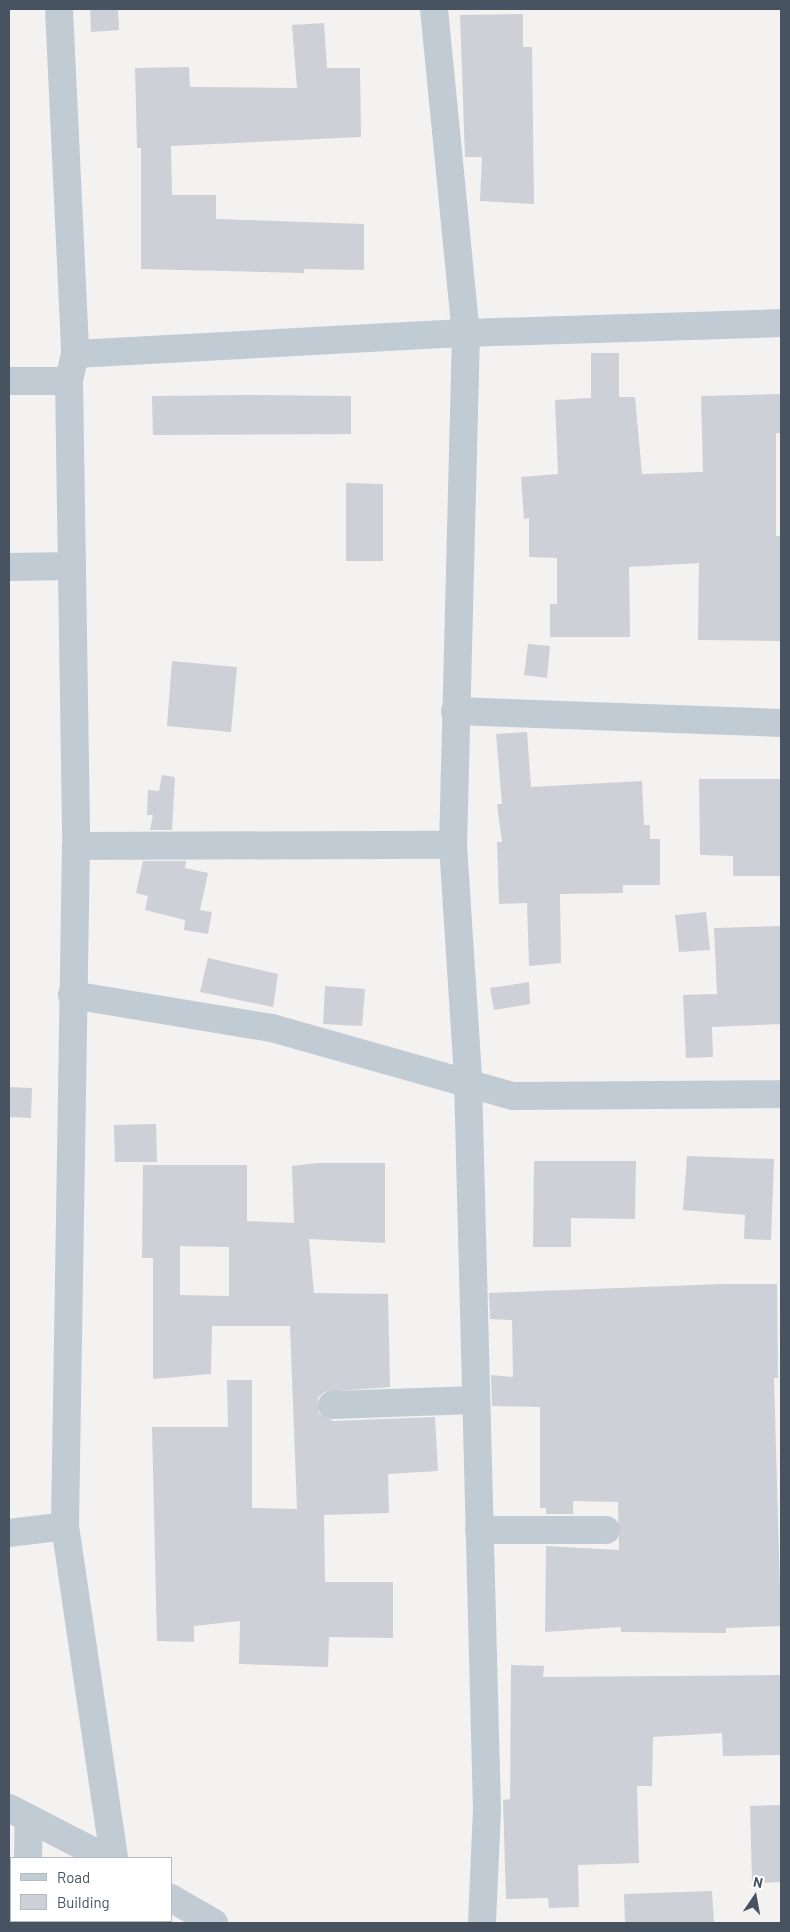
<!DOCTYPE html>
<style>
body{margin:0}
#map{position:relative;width:790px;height:1932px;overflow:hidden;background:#f4f1f1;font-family:Barlow,sans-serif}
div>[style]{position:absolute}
.building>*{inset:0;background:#cdd0d6}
.minor>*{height:28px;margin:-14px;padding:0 14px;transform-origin:14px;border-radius:14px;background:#c1cbd4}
span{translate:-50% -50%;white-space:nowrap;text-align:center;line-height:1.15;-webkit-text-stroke:4px #fff;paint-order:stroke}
.frame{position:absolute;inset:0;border:10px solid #475361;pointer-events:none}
.legend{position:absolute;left:10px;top:1857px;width:162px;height:65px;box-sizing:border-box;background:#fff;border:1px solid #b5bac0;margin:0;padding:6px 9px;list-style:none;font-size:15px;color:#475361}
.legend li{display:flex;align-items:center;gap:10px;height:25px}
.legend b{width:25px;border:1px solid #b5bac0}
.north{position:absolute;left:730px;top:1872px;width:50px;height:50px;-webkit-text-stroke:4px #fff;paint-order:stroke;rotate:12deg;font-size:14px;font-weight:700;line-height:20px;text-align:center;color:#475361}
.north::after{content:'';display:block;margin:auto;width:18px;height:22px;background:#475361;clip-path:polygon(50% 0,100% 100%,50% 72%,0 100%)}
</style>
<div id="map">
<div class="building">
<div style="clip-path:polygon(90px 9px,118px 9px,119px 30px,91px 32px)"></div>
<div style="clip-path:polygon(523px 14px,523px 47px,532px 47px,534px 204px,480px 201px,482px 157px,465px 157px,460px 15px)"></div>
<div style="clip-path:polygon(324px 23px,327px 68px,360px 68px,361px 137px,171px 146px,172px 195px,216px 195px,216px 219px,364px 224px,364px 270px,304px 269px,304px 273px,141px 269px,141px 148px,137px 148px,135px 68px,189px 67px,190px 87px,297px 88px,292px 25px)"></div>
<div style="clip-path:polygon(591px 353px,619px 353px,619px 397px,635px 397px,642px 474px,703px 472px,701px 396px,781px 394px,781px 433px,776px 433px,776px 536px,781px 536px,781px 641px,698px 640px,699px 563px,629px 567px,630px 637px,550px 637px,550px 604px,557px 604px,557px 558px,529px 557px,529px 518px,524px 519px,521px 477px,558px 474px,555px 400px,591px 398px)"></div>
<div style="clip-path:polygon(247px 395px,351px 396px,351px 434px,153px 435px,152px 396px)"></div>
<div style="clip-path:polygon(346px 483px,383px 484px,383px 561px,346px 561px)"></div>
<div style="clip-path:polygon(528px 644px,550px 646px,547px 678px,524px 675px)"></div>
<div style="clip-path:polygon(172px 661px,237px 667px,231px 732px,167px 726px)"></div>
<div style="clip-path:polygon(527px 732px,531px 787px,642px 781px,644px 825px,650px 825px,650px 839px,660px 839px,660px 885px,623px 885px,623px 893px,560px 894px,561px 963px,529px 966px,527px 903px,499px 904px,497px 842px,502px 842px,497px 804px,502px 804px,496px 734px)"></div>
<div style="clip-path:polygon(162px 775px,175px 777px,172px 830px,150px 830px,153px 815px,147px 815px,148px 790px,159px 791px)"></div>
<div style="clip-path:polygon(699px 779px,781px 779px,781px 876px,733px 876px,733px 856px,700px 855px)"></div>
<div style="clip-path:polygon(143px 861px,186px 861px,185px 868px,208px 873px,200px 910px,212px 912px,208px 934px,184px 930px,185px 920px,145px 910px,148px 896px,136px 893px)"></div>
<div style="clip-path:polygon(706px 912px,710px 950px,679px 952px,675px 915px)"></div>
<div style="clip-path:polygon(781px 926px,781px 1024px,712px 1027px,713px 1057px,686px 1058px,683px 995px,717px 994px,714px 928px)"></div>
<div style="clip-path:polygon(208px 958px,278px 974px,273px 1007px,200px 992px)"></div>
<div style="clip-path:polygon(529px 982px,530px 1004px,494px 1010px,490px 988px)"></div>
<div style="clip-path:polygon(325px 986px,365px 989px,362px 1026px,323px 1024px)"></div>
<div style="clip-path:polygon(9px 1087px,32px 1088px,31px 1118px,9px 1117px)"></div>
<div style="clip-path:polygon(156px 1124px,157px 1162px,115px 1162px,114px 1125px)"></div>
<div style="clip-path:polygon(687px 1156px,774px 1159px,771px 1240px,744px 1239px,745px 1215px,683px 1210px)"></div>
<div style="clip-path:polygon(534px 1161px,636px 1161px,635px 1219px,571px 1218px,571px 1247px,533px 1247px)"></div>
<div style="clip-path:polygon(evenodd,318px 1163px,385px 1163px,385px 1243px,309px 1239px,314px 1293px,388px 1294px,390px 1387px,324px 1392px,318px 1398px,319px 1413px,333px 1421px,435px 1417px,438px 1471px,388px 1474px,389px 1513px,324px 1515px,325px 1582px,393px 1582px,393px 1638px,329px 1637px,328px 1667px,239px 1664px,240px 1621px,194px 1626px,194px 1642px,157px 1641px,152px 1427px,228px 1427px,227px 1380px,252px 1380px,252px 1508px,297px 1509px,290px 1326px,212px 1326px,211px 1374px,153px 1379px,153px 1258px,142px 1258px,143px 1165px,247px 1165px,247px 1221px,294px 1223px,292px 1166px,318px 1163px,180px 1246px,229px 1247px,229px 1296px,180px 1295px,180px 1246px)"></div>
<div style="clip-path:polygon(723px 1284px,777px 1284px,778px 1378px,774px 1378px,781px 1626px,726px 1628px,726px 1633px,621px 1632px,621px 1627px,545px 1632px,546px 1546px,619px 1550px,618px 1502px,573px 1501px,573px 1514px,546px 1514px,546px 1508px,540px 1508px,540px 1407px,492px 1406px,491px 1375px,513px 1377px,512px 1320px,490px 1319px,489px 1293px)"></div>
<div style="clip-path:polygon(511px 1665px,544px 1666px,543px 1677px,781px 1675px,781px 1755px,723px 1756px,722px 1733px,653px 1737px,652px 1786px,637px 1786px,639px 1863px,578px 1865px,579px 1907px,549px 1908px,548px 1898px,506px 1899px,503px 1800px,510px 1799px)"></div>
<div style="clip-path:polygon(781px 1805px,781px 1882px,752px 1883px,750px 1806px)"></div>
<div style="clip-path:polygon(712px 1891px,714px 1923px,625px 1923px,624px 1894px)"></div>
</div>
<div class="minor">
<div style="left:59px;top:9px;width:345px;rotate:87.3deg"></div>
<div style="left:75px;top:354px;width:28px;rotate:103deg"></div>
<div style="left:69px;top:381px;width:465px;rotate:89.1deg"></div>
<div style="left:76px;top:846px;width:680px;rotate:90.93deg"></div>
<div style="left:65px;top:1526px;width:336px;rotate:81.6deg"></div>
<div style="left:434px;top:9px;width:326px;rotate:84.4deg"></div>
<div style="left:466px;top:333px;width:512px;rotate:91.45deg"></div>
<div style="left:453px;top:845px;width:235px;rotate:86.3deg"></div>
<div style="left:468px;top:1080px;width:729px;rotate:88.51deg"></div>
<div style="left:487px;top:1809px;width:114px;rotate:92.5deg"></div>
<div style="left:75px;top:354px;width:392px;rotate:-3.1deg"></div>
<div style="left:466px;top:333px;width:315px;rotate:-1.8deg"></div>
<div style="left:9px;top:381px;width:60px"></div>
<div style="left:9px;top:567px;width:63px;rotate:-0.9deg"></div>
<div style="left:455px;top:711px;width:326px;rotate:2.1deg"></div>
<div style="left:76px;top:846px;width:377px;rotate:-0.2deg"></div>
<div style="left:72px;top:995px;width:203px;rotate:9.4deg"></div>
<div style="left:272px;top:1028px;width:250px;rotate:15.8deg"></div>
<div style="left:513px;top:1096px;width:268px;rotate:-0.4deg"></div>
<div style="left:332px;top:1405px;width:144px;rotate:-2deg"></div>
<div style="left:479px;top:1530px;width:127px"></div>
<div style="left:9px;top:1533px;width:56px;rotate:-7.1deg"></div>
<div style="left:9px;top:1808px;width:109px;rotate:27.3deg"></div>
<div style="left:28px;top:1858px;width:39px;rotate:-89deg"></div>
<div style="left:171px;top:1898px;width:50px;rotate:30.2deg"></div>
<div style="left:26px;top:1923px;width:2px;rotate:-90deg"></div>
</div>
<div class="frame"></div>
<ul class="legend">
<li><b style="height:6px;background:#c1cbd4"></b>Road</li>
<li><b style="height:14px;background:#cdd0d6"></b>Building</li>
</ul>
<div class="north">N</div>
</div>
